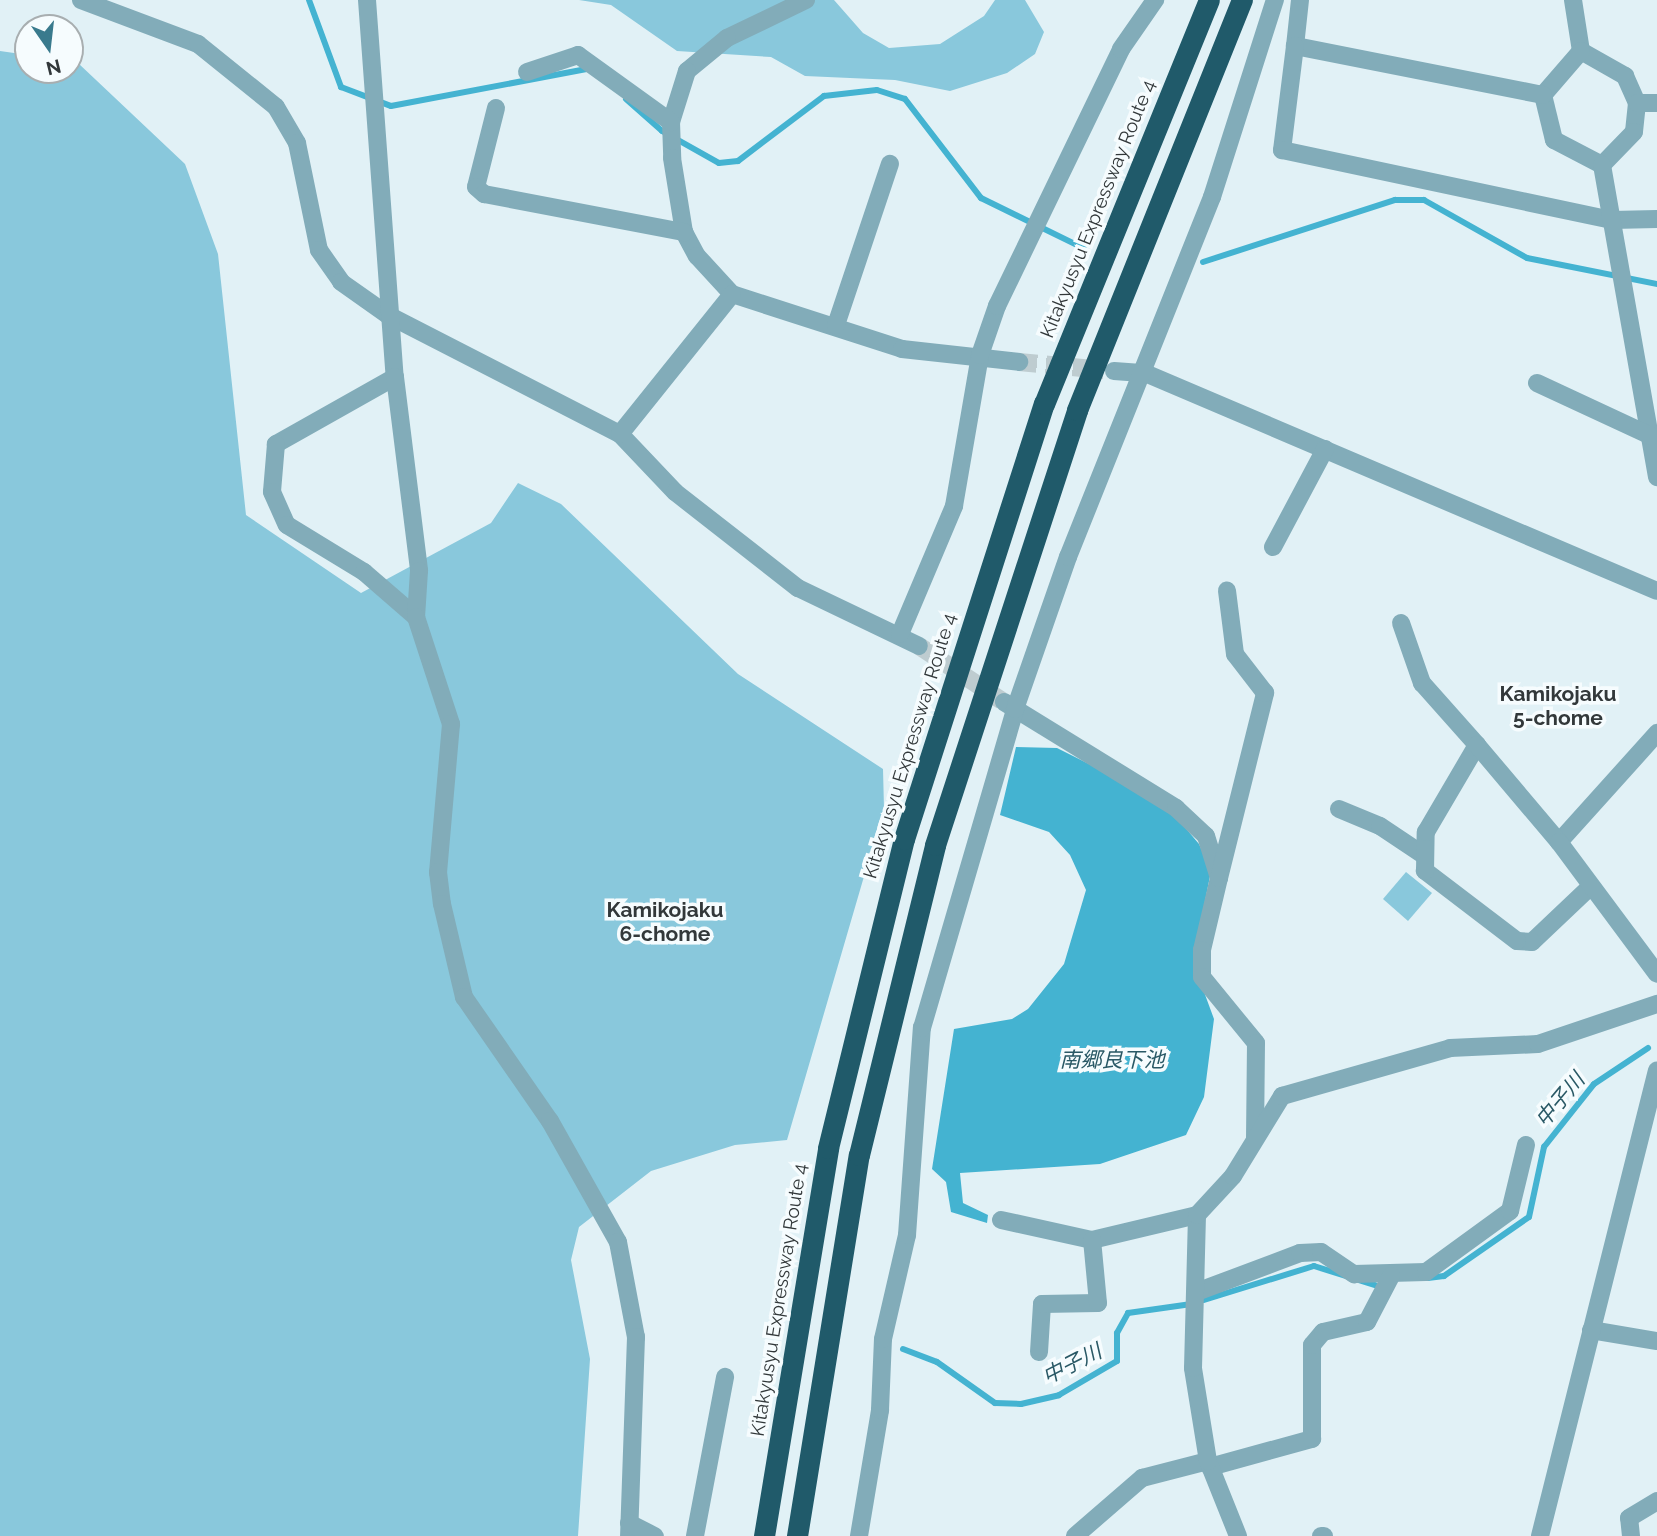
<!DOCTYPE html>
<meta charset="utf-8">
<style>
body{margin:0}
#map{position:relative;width:1657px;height:1536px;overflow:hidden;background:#e1f1f6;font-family:Raleway,"Noto Sans JP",sans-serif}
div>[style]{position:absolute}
.green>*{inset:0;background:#89c8dc}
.water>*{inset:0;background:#44b3d1}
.stream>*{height:6px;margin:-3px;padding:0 3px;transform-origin:3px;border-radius:3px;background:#44b3d1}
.minor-tunnel>*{height:18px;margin-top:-9px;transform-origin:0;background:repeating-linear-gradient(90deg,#beccd0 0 18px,transparent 0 27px)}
.minor>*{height:18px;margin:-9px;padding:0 9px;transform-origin:9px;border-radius:9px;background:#82acb9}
.highway>*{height:21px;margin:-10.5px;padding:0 10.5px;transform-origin:10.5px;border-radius:10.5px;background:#205a6a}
span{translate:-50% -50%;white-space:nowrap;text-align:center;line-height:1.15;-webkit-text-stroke:7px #f6fcfe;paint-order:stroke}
.street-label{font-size:19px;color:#32383a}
.neighbourhood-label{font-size:21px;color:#32383a;font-weight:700}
.water-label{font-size:21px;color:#2a5966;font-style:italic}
.north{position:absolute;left:14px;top:14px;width:70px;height:70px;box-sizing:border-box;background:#f6fcfe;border:2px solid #a8aeb0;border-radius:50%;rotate:166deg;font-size:19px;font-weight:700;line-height:28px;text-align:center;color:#32383a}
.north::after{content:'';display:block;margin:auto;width:24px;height:32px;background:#397a8d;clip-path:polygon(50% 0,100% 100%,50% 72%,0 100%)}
</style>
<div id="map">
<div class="green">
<div style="clip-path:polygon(579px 0,834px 0,863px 33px,889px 48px,940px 44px,984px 16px,995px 0,1025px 0,1044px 32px,1035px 54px,1007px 73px,950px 91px,895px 80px,805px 76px,771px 57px,677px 51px,611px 5px)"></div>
<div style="clip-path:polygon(0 51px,28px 55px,28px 70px,70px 70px,70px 61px,78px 63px,185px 164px,218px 254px,246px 515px,361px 593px,491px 523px,518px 483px,561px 504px,738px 674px,883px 769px,884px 808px,787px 1140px,735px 1145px,651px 1171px,579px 1227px,571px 1260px,590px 1359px,578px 1536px,0 1536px)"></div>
<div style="clip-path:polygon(1406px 872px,1432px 893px,1408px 921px,1383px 899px)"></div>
</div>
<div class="water">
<div style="clip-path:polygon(1016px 747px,1057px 748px,1117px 778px,1177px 818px,1199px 844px,1211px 871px,1193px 962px,1214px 1019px,1204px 1097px,1186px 1135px,1100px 1164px,960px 1173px,963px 1203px,988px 1215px,987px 1223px,951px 1212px,946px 1182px,932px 1169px,954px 1029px,1012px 1019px,1028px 1009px,1064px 964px,1086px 890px,1070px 855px,1049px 832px,1000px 815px)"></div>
</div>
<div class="stream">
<div style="left:309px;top:0;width:93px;rotate:69.8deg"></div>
<div style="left:341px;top:87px;width:53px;rotate:20.8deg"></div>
<div style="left:391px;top:106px;width:199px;rotate:-10.7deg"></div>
<div style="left:626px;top:99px;width:48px;rotate:41.6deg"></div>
<div style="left:662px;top:131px;width:65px;rotate:29.3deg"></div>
<div style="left:719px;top:163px;width:19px;rotate:-6deg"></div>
<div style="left:738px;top:161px;width:108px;rotate:-37.1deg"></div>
<div style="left:824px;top:96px;width:53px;rotate:-6.5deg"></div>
<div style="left:877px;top:90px;width:29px;rotate:18deg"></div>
<div style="left:905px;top:99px;width:125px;rotate:52.5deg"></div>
<div style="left:981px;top:198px;width:114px;rotate:26.1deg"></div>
<div style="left:1203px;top:262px;width:202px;rotate:-17.9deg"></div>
<div style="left:1395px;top:200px;width:29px"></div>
<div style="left:1424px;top:200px;width:118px;rotate:29.4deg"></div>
<div style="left:1527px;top:258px;width:133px;rotate:11.3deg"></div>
<div style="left:1428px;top:1278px;width:16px;rotate:-7deg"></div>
<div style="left:1444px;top:1276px;width:103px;rotate:-34.8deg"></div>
<div style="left:1529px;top:1217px;width:72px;rotate:-77.9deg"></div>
<div style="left:1544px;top:1147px;width:80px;rotate:-51.6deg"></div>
<div style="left:1594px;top:1084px;width:65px;rotate:-33.7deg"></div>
<div style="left:1204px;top:1300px;width:115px;rotate:-17.2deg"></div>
<div style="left:1314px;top:1266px;width:64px;rotate:17.3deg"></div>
<div style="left:903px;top:1349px;width:36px;rotate:21deg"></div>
<div style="left:937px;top:1362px;width:71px;rotate:35.3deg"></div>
<div style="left:995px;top:1403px;width:26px;rotate:2deg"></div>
<div style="left:1021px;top:1404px;width:39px;rotate:-13deg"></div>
<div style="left:1059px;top:1395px;width:67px;rotate:-30.4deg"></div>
<div style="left:1117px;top:1361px;width:28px;rotate:-90deg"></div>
<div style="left:1117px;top:1333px;width:23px;rotate:-61deg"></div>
<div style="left:1128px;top:1313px;width:64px;rotate:-8.1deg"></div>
</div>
<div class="minor-tunnel">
<div style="left:1019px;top:362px;width:85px;rotate:5.4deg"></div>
<div style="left:919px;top:646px;width:102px;rotate:33.4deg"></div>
</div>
<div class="minor">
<div style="left:81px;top:0;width:125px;rotate:20.6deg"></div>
<div style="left:198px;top:44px;width:100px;rotate:38.9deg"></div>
<div style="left:276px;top:107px;width:42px;rotate:59.7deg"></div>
<div style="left:297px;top:143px;width:109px;rotate:78.4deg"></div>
<div style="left:319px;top:250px;width:39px;rotate:55deg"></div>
<div style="left:341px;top:282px;width:57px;rotate:35.1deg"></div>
<div style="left:388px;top:315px;width:261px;rotate:27.2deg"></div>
<div style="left:620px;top:434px;width:80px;rotate:46.5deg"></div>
<div style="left:675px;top:492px;width:156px;rotate:38deg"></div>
<div style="left:798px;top:588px;width:134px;rotate:25.6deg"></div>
<div style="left:367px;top:0;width:378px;rotate:85.8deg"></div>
<div style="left:395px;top:377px;width:137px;rotate:150.6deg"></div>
<div style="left:276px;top:444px;width:48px;rotate:94.8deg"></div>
<div style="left:272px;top:492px;width:36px;rotate:66deg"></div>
<div style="left:287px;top:525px;width:90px;rotate:31.4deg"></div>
<div style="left:364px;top:572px;width:69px;rotate:40.9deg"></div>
<div style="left:806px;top:0;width:88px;rotate:154.3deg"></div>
<div style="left:727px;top:38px;width:52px;rotate:140.5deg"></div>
<div style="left:687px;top:71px;width:53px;rotate:107.4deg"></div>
<div style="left:671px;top:122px;width:36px;rotate:88deg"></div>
<div style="left:672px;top:158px;width:75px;rotate:80.8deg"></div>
<div style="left:684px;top:232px;width:27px;rotate:62deg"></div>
<div style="left:697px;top:256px;width:52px;rotate:47.4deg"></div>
<div style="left:732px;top:294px;width:179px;rotate:17.9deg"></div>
<div style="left:902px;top:349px;width:118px;rotate:6.3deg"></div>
<div style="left:1573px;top:0;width:52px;rotate:81.1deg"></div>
<div style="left:1295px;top:46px;width:46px;rotate:-83.8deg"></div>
<div style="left:1581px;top:51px;width:51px;rotate:29.6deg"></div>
<div style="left:1625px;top:76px;width:30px;rotate:66deg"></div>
<div style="left:1637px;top:103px;width:29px;rotate:96deg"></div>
<div style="left:1634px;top:132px;width:46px;rotate:134.1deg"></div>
<div style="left:1602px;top:165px;width:54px;rotate:-152.5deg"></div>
<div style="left:1554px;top:140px;width:46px;rotate:-103.7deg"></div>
<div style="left:1543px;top:95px;width:58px;rotate:-49.2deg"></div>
<div style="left:527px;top:72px;width:54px;rotate:-18.4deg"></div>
<div style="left:578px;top:55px;width:115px;rotate:35.8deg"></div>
<div style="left:1543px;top:95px;width:253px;rotate:-168.8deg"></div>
<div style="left:1295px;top:46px;width:105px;rotate:97.1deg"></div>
<div style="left:1282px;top:150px;width:337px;rotate:12deg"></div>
<div style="left:1612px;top:220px;width:45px;rotate:-1.3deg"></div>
<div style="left:1637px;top:103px;width:20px"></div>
<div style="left:496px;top:108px;width:81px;rotate:104.2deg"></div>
<div style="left:476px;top:187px;width:11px;rotate:41deg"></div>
<div style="left:484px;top:194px;width:204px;rotate:10.8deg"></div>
<div style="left:1602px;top:165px;width:317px;rotate:80deg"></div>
<div style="left:836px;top:325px;width:170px;rotate:-71.5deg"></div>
<div style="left:1114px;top:371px;width:31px;rotate:4deg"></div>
<div style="left:1145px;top:373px;width:556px;rotate:23.06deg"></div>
<div style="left:395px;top:377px;width:195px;rotate:82.9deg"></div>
<div style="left:419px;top:571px;width:46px;rotate:93.7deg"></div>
<div style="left:416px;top:617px;width:113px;rotate:71.9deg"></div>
<div style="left:451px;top:724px;width:149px;rotate:95deg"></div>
<div style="left:438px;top:872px;width:32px;rotate:83deg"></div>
<div style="left:442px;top:904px;width:96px;rotate:76.7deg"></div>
<div style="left:464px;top:997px;width:151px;rotate:55.3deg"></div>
<div style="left:550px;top:1121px;width:139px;rotate:60.7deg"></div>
<div style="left:618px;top:1242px;width:97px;rotate:79.3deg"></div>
<div style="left:636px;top:1337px;width:199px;rotate:92deg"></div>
<div style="left:1537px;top:383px;width:126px;rotate:24.9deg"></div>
<div style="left:620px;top:434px;width:179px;rotate:-51.3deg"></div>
<div style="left:1273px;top:547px;width:111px;rotate:-62deg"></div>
<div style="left:1401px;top:623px;width:64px;rotate:70.7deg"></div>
<div style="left:1422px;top:683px;width:83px;rotate:48.4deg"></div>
<div style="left:900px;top:634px;width:139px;rotate:-67.1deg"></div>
<div style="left:954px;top:506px;width:153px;rotate:-80.2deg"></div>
<div style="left:980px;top:355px;width:52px;rotate:-70.9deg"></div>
<div style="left:997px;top:306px;width:285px;rotate:-64.2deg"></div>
<div style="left:1121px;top:49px;width:60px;rotate:-55.2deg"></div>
<div style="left:1004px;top:702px;width:202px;rotate:31.6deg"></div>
<div style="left:1176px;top:808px;width:41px;rotate:43deg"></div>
<div style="left:1206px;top:836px;width:44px;rotate:72.8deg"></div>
<div style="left:1219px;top:878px;width:74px;rotate:103.3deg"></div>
<div style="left:1202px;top:950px;width:27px;rotate:90deg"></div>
<div style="left:1202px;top:977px;width:85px;rotate:50.7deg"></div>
<div style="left:1256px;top:1043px;width:94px;rotate:90.6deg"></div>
<div style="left:1339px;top:809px;width:44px;rotate:22.5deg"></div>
<div style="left:1380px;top:826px;width:54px;rotate:33.7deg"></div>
<div style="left:1559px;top:842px;width:147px;rotate:-48deg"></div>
<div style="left:1219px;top:878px;width:191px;rotate:-76deg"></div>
<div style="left:1265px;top:693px;width:49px;rotate:-127.6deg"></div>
<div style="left:1235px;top:654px;width:64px;rotate:-97.2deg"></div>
<div style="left:1590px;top:887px;width:80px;rotate:136.5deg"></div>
<div style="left:1532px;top:942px;width:15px;rotate:-176deg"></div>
<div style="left:1517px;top:941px;width:116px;rotate:-142.7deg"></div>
<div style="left:1425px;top:871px;width:39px;rotate:-89deg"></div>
<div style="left:1426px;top:832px;width:101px;rotate:-59.6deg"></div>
<div style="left:1477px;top:745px;width:127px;rotate:49.8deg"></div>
<div style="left:1559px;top:842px;width:164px;rotate:53.4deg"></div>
<div style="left:1001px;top:1220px;width:93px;rotate:12.4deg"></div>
<div style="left:1092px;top:1240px;width:108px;rotate:-13.4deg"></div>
<div style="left:1199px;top:1291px;width:108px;rotate:-20.6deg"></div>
<div style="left:1300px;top:1253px;width:21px;rotate:-3deg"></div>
<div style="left:1321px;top:1252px;width:40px;rotate:34deg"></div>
<div style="left:1354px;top:1274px;width:72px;rotate:-1.6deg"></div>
<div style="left:1426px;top:1272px;width:104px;rotate:-36deg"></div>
<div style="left:1510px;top:1211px;width:68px;rotate:-76.4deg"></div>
<div style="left:1591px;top:1330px;width:67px;rotate:9.5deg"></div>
<div style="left:1039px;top:1352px;width:48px;rotate:-86.4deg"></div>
<div style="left:1042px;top:1304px;width:56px;rotate:-1deg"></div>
<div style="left:1098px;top:1303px;width:63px;rotate:-95.4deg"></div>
<div style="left:1210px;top:1467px;width:106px;rotate:-15.4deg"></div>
<div style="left:1312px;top:1439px;width:94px;rotate:-90deg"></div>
<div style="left:1312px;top:1345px;width:17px;rotate:-50deg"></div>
<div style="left:1323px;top:1332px;width:45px;rotate:-12.8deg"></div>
<div style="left:1367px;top:1322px;width:52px;rotate:-62.4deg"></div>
<div style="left:629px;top:1523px;width:29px;rotate:27deg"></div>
<div style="left:695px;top:1536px;width:162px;rotate:-79.3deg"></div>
<div style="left:859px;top:1536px;width:128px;rotate:-80.5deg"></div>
<div style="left:880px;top:1410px;width:71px;rotate:-87.6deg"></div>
<div style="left:883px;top:1339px;width:107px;rotate:-77deg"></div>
<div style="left:907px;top:1235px;width:208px;rotate:-85.9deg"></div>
<div style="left:922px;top:1028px;width:332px;rotate:-73.7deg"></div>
<div style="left:1015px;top:709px;width:161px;rotate:-70.8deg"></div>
<div style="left:1068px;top:557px;width:388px;rotate:-68.2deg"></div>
<div style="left:1212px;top:197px;width:207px;rotate:-72.3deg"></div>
<div style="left:1075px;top:1536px;width:89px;rotate:-40.9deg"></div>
<div style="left:1142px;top:1478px;width:68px;rotate:-14.4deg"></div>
<div style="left:1238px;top:1536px;width:81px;rotate:-111.8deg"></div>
<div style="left:1208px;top:1461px;width:94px;rotate:-99.2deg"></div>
<div style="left:1193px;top:1368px;width:153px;rotate:-88.5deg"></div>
<div style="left:1197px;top:1215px;width:53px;rotate:-47.3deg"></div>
<div style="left:1233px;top:1176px;width:94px;rotate:-58.5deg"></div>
<div style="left:1282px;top:1096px;width:175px;rotate:-15.9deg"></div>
<div style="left:1450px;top:1048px;width:88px;rotate:-2.6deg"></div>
<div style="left:1538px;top:1044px;width:126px;rotate:-18.6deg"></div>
<div style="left:1321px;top:1536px;width:3px"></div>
<div style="left:1540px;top:1536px;width:480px;rotate:-75.9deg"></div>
<div style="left:1631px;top:1536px;width:18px;rotate:-96deg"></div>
<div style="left:1629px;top:1518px;width:33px;rotate:-31deg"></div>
</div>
<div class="highway">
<div style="left:764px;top:1536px;width:393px;rotate:-80.6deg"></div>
<div style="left:828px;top:1148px;width:318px;rotate:-76.2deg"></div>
<div style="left:904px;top:839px;width:457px;rotate:-72.2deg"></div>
<div style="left:1044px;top:404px;width:436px;rotate:-67.8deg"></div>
<div style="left:797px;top:1536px;width:386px;rotate:-80.8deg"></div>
<div style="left:859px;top:1155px;width:319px;rotate:-76.2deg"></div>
<div style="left:935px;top:845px;width:458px;rotate:-71.9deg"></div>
<div style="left:1077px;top:410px;width:442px;rotate:-68.1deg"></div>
</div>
<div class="street-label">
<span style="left:1098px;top:209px;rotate:-68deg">Kitakyusyu Expressway Route 4</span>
<span style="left:910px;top:746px;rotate:-73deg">Kitakyusyu Expressway Route 4</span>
<span style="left:779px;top:1300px;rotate:-81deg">Kitakyusyu Expressway Route 4</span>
</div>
<div class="neighbourhood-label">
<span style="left:1558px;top:706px">Kamikojaku<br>5-chome</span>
<span style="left:665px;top:922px">Kamikojaku<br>6-chome</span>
</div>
<div class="water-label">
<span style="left:1112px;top:1060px">南郷良下池</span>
<span style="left:1560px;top:1100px;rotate:-50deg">中子川</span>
<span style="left:1072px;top:1364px;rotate:-27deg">中子川</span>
</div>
<div class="north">N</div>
</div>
